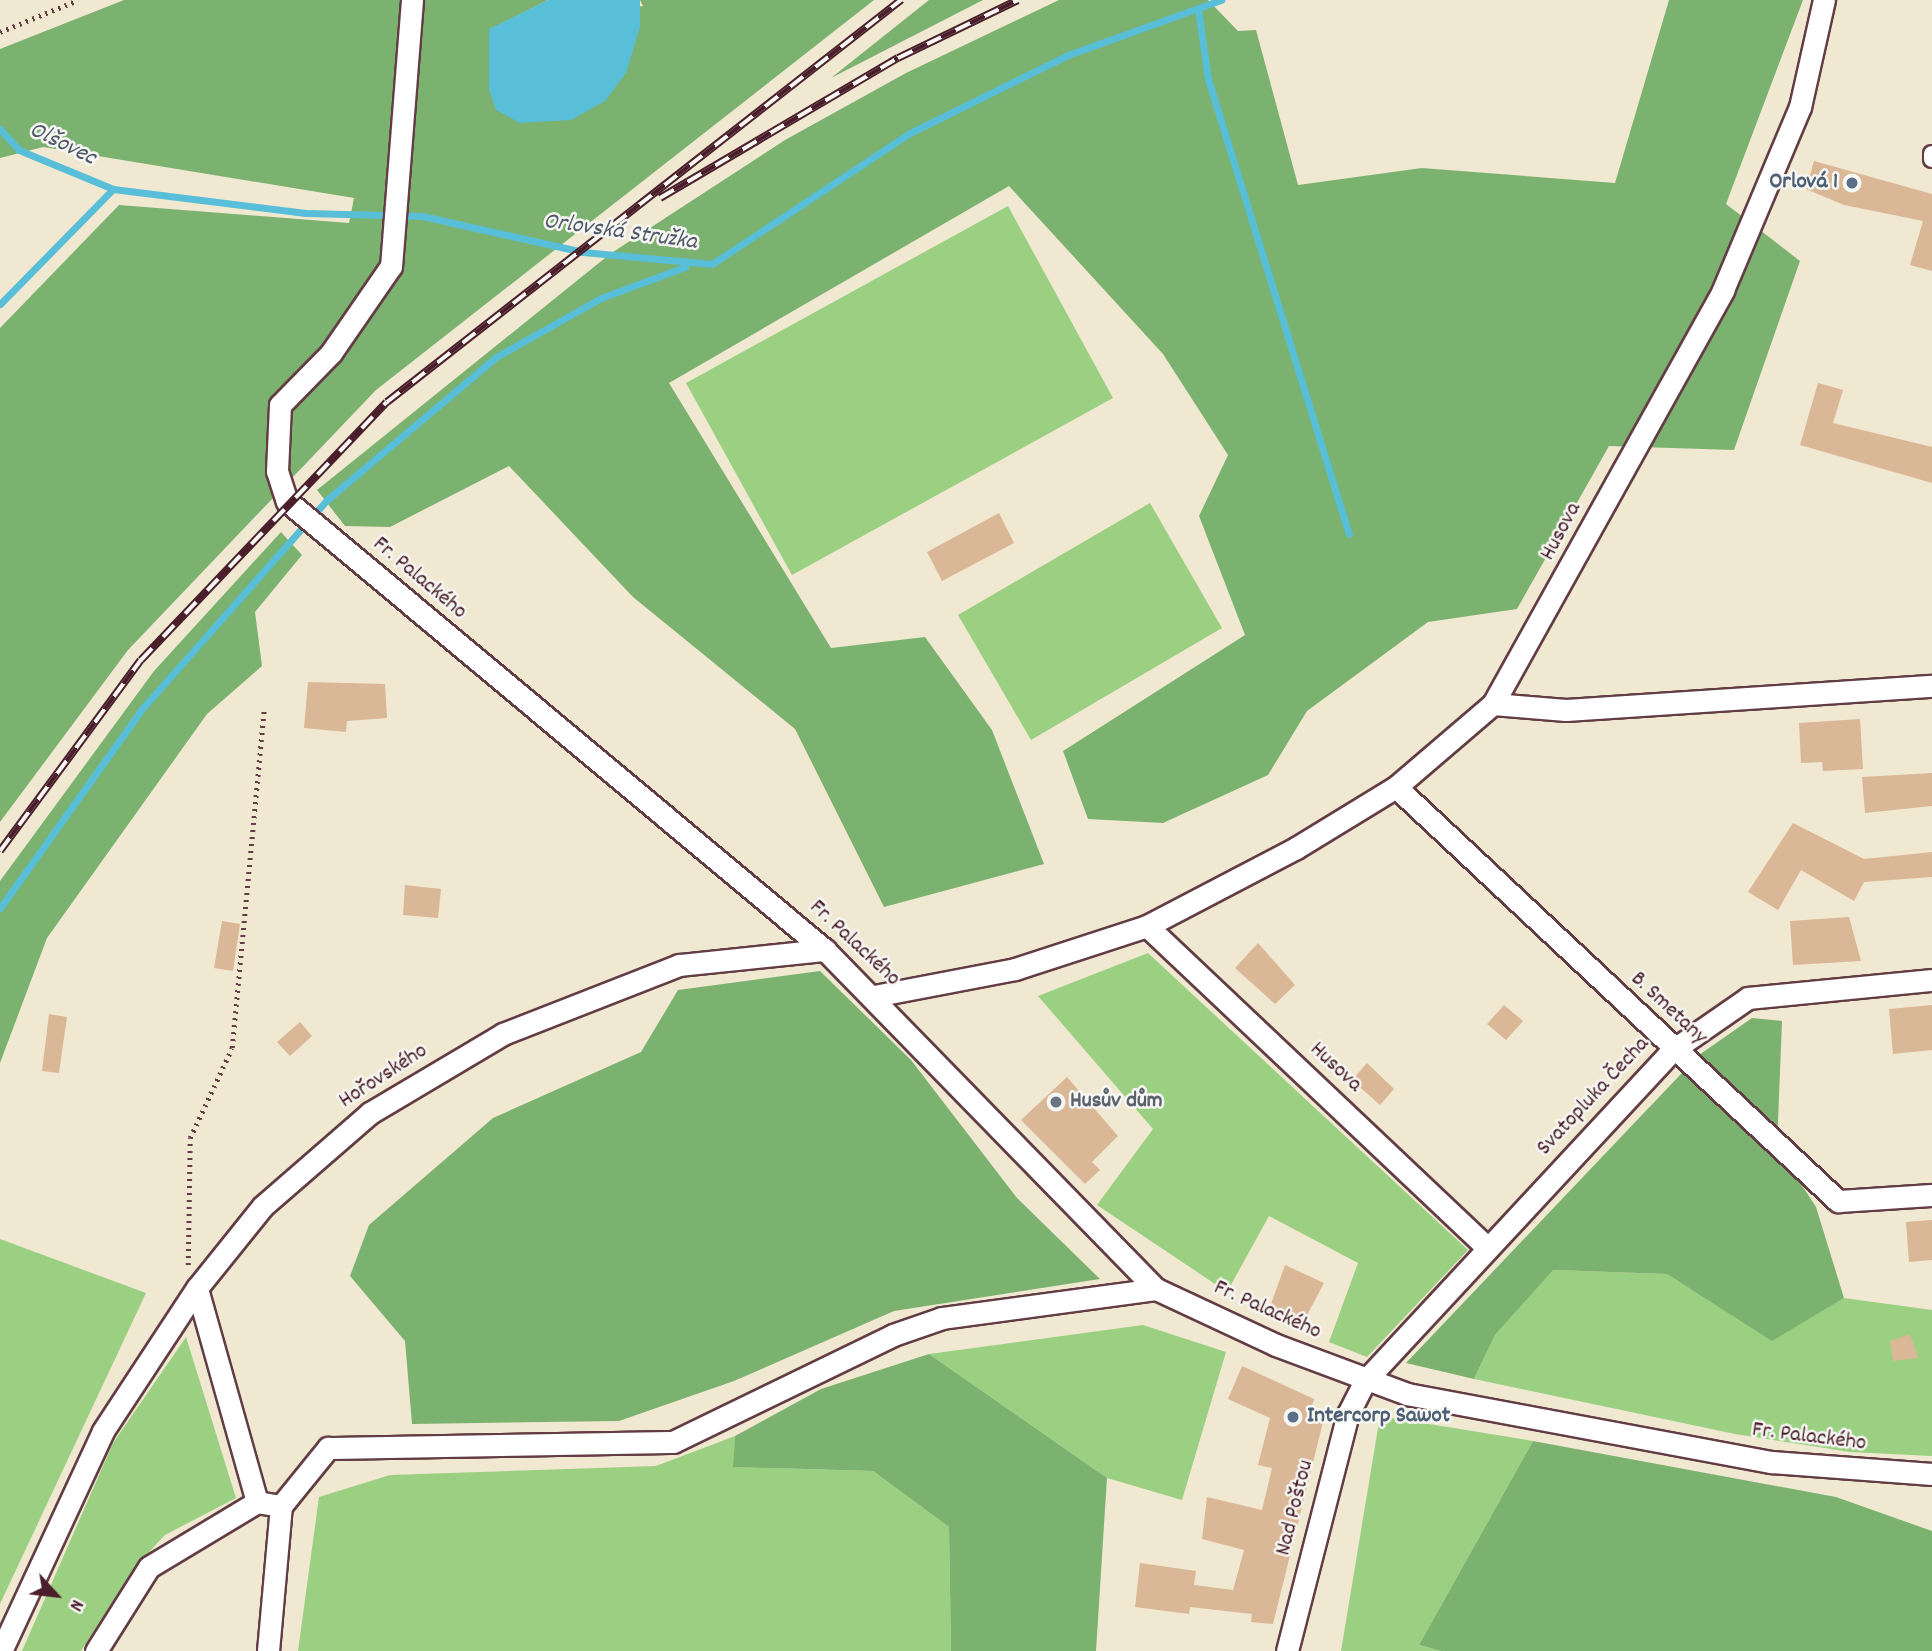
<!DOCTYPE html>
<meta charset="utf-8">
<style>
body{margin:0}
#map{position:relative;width:1932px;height:1651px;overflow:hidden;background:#f1e8d2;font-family:Dekko,sans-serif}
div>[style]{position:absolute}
.green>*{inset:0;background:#9bd082}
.forest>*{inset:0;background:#7cb270}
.water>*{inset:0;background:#59bed7}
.stream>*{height:7px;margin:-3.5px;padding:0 3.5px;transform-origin:3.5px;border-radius:3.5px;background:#59bed7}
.building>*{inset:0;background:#dab796}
.path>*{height:4.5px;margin-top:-2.25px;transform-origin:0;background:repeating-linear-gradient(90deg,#633d44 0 2px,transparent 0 7px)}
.roads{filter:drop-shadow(2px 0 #633d44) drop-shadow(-2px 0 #633d44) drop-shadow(0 2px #633d44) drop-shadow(0 -2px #633d44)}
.pedestrian>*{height:16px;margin:-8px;padding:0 8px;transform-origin:8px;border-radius:8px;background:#fff}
.minor>*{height:21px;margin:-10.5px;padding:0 10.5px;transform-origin:10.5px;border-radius:10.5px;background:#fff}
.rail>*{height:8px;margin-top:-4px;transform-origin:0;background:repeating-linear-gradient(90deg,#f6f6f2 0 16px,#4a1f2b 0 32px);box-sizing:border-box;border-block:2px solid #4a1f2b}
.dots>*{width:19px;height:19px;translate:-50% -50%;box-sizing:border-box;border:4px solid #f6f6f2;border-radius:50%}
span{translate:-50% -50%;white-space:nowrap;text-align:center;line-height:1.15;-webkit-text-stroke:5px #f6f6f2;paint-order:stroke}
.service-label{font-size:23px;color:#4e5e75;font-weight:700}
.right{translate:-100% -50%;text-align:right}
.left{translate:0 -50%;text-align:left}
.street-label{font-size:23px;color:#4a1f2b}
.worship-label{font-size:23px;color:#5b616d;font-weight:700}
.water-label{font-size:24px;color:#4f5767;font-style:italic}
.north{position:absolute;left:21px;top:1560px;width:70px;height:70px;-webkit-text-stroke:5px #f6f6f2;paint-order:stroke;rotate:117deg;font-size:19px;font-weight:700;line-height:28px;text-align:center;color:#4a1f2b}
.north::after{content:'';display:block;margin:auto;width:24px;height:32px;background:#4a1f2b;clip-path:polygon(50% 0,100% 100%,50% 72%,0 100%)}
</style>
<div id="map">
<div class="green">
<div style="clip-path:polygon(1008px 206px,1113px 398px,792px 575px,686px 383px)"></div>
<div style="clip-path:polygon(1150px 503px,1222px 628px,1031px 740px,958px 615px)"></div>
<div style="clip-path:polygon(1148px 953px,1468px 1250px,1367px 1357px,1329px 1342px,1358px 1263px,1269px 1216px,1227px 1292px,1097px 1205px,1153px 1129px,1038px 996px)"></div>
<div style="clip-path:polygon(0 1239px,146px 1293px,0 1604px)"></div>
<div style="clip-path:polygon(1552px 1270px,1667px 1274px,1772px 1340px,1844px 1298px,1932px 1310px,1932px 1456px,1850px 1452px,1735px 1434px,1474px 1379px,1495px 1335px)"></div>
<div style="clip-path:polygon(1143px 1325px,1226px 1352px,1182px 1500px,1107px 1478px,929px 1354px)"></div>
<div style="clip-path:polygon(186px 1337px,236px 1498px,165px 1535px,134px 1568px,81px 1651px,22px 1651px,113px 1443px)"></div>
<div style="clip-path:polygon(1380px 1416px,1533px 1441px,1419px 1645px,1441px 1651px,1341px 1651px)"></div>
<div style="clip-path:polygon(735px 1436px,734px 1467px,873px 1471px,949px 1527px,951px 1651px,298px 1651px,319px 1497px,390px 1475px,656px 1466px)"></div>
</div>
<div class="forest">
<div style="clip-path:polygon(124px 0,548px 0,489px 30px,643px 6px,640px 0,874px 0,376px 390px,128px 650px,0 822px,0 328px,119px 205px,349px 223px,354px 198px,43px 147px,0 158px,0 49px)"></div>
<div style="clip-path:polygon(929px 0,983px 0,831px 78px)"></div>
<div style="clip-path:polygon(1059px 0,1208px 0,1238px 31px,1256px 30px,1298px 185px,1422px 168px,1615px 183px,1669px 0,1803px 0,1726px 204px,1800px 261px,1734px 450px,1609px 446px,1517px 609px,1428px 622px,1307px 711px,1268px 775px,1163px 823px,1088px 819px,1063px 751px,1245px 635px,1199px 516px,1228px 455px,1163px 354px,1009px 186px,669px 383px,831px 648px,925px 637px,992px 730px,1044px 864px,884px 907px,795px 729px,633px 597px,509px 466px,390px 527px,345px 526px,317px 490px,610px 254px,785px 140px,906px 73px)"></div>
<div style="clip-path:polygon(281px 532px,302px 555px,255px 612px,262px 666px,207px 714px,47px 938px,0 1063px,0 881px,154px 671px)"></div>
<div style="clip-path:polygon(820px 971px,911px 1060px,1017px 1198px,1100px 1279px,894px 1311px,734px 1381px,619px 1421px,412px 1424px,405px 1341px,350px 1276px,369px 1225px,493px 1118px,641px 1052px,678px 990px)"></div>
<div style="clip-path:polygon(1752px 1018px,1782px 1021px,1777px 1147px,1816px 1207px,1844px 1298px,1772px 1341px,1667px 1274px,1553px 1270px,1495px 1335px,1474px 1379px,1406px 1363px,1699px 1055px)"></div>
<div style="clip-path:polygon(929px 1354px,1107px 1478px,1096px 1651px,951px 1651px,949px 1527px,873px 1471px,733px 1467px,735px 1436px,821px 1389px)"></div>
<div style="clip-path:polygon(1533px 1441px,1836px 1497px,1932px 1531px,1932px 1651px,1441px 1651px,1419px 1645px)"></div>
</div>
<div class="water">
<div style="clip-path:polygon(548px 0,640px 0,640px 27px,626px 73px,605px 101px,571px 120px,520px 123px,496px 110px,489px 89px,489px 29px)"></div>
</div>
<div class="stream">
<div style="left:1198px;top:8px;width:72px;rotate:82deg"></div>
<div style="left:1208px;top:79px;width:476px;rotate:72.8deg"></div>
<div style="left:0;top:129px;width:28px;rotate:48deg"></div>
<div style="left:19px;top:150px;width:102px;rotate:22.5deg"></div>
<div style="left:0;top:304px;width:161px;rotate:-45.5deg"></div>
<div style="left:113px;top:189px;width:194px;rotate:7.1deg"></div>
<div style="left:306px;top:213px;width:116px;rotate:1.5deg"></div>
<div style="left:422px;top:216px;width:165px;rotate:12.6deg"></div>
<div style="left:583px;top:252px;width:130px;rotate:5.3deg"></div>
<div style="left:712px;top:264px;width:237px;rotate:-33.5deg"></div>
<div style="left:910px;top:133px;width:176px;rotate:-26.3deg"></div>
<div style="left:1068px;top:55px;width:163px;rotate:-19.8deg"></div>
<div style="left:0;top:908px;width:243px;rotate:-54.5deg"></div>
<div style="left:141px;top:710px;width:282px;rotate:-48.5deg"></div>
<div style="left:328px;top:499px;width:220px;rotate:-40.2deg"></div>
<div style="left:496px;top:357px;width:120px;rotate:-29.3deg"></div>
<div style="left:601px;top:298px;width:90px;rotate:-20.3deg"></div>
</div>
<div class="building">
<div style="clip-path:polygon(1814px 161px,1932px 194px,1932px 271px,1910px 265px,1923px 221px,1844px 205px,1806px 189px)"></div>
<div style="clip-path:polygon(1818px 383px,1843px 390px,1833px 423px,1932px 447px,1932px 483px,1800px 445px)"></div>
<div style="clip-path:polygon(999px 513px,1014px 543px,942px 581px,927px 552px)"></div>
<div style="clip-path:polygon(308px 682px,385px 684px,387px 718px,347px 721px,346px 732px,304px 728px)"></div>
<div style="clip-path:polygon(1860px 719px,1863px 769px,1823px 771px,1822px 762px,1801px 763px,1799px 723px)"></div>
<div style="clip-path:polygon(1932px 773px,1932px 806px,1865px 813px,1862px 777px)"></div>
<div style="clip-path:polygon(1793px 823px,1864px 859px,1932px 852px,1932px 877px,1864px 882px,1854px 901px,1801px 870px,1778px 910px,1748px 892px)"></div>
<div style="clip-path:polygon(405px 885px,441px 889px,438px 918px,403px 915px)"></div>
<div style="clip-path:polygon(1849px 917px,1861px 961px,1793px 965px,1790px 921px)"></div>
<div style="clip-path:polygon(222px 921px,240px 924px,233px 971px,214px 968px)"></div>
<div style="clip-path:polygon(1258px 943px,1295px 985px,1275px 1004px,1235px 968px)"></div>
<div style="clip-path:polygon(1504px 1005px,1523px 1021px,1506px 1040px,1487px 1024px)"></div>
<div style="clip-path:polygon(1932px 1005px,1932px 1050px,1893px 1054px,1889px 1009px)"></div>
<div style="clip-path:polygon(49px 1014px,67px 1017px,59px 1073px,42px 1071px)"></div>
<div style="clip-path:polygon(300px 1022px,312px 1036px,290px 1056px,277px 1042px)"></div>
<div style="clip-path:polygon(1367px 1063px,1394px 1089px,1380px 1105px,1352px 1080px)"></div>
<div style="clip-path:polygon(1067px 1077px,1118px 1136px,1092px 1162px,1100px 1170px,1085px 1184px,1021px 1120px)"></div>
<div style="clip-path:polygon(1932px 1220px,1932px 1260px,1909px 1262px,1906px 1222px)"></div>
<div style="clip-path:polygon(1285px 1265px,1324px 1283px,1304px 1321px,1270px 1307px)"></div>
<div style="clip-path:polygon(1910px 1334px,1918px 1358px,1893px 1361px,1890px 1341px)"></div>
<div style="clip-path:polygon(1242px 1366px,1314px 1399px,1311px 1410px,1325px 1414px,1273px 1624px,1251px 1622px,1252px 1614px,1190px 1607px,1189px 1614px,1135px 1607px,1140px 1563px,1196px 1571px,1194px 1585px,1233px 1590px,1244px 1550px,1202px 1539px,1207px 1497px,1262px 1510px,1272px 1468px,1258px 1465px,1270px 1418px,1228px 1399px)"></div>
</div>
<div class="path">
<div style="left:0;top:32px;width:84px;rotate:-22.3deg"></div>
<div style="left:188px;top:1265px;width:127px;rotate:-89.1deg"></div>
<div style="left:190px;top:1138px;width:99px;rotate:-65deg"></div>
<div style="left:232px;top:1048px;width:342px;rotate:-84.6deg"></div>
</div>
<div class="roads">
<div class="pedestrian">
<div style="left:1932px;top:154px;width:5px;rotate:90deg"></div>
</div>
<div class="minor">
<div style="left:412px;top:0;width:267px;rotate:94.5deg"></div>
<div style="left:391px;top:266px;width:106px;rotate:124.6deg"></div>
<div style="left:331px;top:353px;width:73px;rotate:134.4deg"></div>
<div style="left:280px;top:405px;width:66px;rotate:92.6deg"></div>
<div style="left:277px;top:471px;width:32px;rotate:72deg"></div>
<div style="left:287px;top:501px;width:701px;rotate:39.85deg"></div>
<div style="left:825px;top:950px;width:474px;rotate:45.7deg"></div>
<div style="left:1156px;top:1289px;width:132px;rotate:25deg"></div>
<div style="left:1276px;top:1345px;width:140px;rotate:20.5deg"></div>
<div style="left:1407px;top:1394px;width:371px;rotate:10.6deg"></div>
<div style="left:1772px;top:1462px;width:160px;rotate:4.3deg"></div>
<div style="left:1493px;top:704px;width:73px;rotate:4.7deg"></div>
<div style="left:1566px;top:710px;width:367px;rotate:-3.8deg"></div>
<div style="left:1396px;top:787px;width:606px;rotate:43.13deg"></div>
<div style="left:1838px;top:1201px;width:94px;rotate:-3.7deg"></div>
<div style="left:1147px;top:926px;width:469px;rotate:43.4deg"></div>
<div style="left:874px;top:996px;width:144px;rotate:-10.8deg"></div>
<div style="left:1015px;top:969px;width:139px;rotate:-18deg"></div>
<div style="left:1147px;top:926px;width:168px;rotate:-27.6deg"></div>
<div style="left:1296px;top:848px;width:117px;rotate:-31.4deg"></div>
<div style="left:1396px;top:787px;width:128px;rotate:-40.6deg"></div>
<div style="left:1493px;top:704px;width:474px;rotate:-60.9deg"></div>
<div style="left:1723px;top:290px;width:199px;rotate:-67.2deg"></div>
<div style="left:1800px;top:107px;width:110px;rotate:-77.4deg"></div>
<div style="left:281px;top:1506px;width:24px;rotate:-171deg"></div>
<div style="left:257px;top:1502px;width:222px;rotate:-105.7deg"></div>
<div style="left:197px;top:1288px;width:105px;rotate:-51.2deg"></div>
<div style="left:263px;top:1206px;width:142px;rotate:-41deg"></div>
<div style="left:370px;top:1113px;width:155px;rotate:-30.7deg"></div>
<div style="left:503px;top:1034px;width:189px;rotate:-21.4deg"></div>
<div style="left:679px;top:965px;width:147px;rotate:-5.9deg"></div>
<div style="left:1px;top:1651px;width:242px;rotate:-65.1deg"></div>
<div style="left:103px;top:1431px;width:171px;rotate:-56.7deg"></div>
<div style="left:96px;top:1651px;width:99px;rotate:-57.8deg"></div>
<div style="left:149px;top:1567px;width:126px;rotate:-31deg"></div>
<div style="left:268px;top:1651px;width:146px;rotate:-84.9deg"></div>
<div style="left:281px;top:1506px;width:75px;rotate:-51deg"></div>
<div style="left:328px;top:1448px;width:345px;rotate:-1deg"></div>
<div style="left:673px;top:1442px;width:245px;rotate:-25.9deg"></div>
<div style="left:893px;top:1335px;width:52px;rotate:-19.1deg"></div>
<div style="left:942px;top:1318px;width:216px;rotate:-7.7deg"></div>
<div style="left:1287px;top:1651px;width:245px;rotate:-75.6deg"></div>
<div style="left:1348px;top:1414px;width:37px;rotate:-63deg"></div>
<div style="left:1365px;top:1381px;width:452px;rotate:-47.1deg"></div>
<div style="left:1673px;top:1050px;width:91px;rotate:-34.7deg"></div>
<div style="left:1748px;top:998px;width:185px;rotate:-5.6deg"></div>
</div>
</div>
<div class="rail">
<div style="left:660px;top:198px;width:276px;rotate:-30.5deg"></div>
<div style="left:898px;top:58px;width:133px;rotate:-25.8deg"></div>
<div style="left:0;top:851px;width:237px;rotate:-53.6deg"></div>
<div style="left:141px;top:660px;width:356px;rotate:-46.4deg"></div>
<div style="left:387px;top:402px;width:653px;rotate:-38.03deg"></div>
</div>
<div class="dots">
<div style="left:1852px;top:183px;background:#5c6f8a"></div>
<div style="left:1056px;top:1102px;background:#6b7280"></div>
<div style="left:1293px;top:1417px;background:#5c6f8a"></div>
</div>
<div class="service-label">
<span class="right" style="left:1838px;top:183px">Orlová 1</span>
<span class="left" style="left:1307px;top:1417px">Intercorp Sawot</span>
</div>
<div class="street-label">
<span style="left:1562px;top:532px;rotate:-62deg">Husova</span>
<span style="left:419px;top:579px;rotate:40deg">Fr. Palackého</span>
<span style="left:854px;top:944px;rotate:43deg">Fr. Palackého</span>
<span style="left:1668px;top:1009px;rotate:43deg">B. Smetany</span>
<span style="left:1335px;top:1068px;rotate:43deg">Husova</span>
<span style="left:384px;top:1077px;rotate:-33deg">Hořovského</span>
<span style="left:1594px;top:1097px;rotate:-47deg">Svatopluka Čecha</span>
<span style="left:1267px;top:1311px;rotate:24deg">Fr. Palackého</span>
<span style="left:1809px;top:1438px;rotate:7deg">Fr. Palackého</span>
<span style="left:1296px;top:1508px;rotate:-76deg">Nad Poštou</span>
</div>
<div class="worship-label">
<span class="left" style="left:1070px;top:1102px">Husův dům</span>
</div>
<div class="water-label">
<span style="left:62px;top:145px;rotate:26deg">Olšovec</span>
<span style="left:620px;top:233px;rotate:8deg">Orlovská Stružka</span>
</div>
<div class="north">N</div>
</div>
